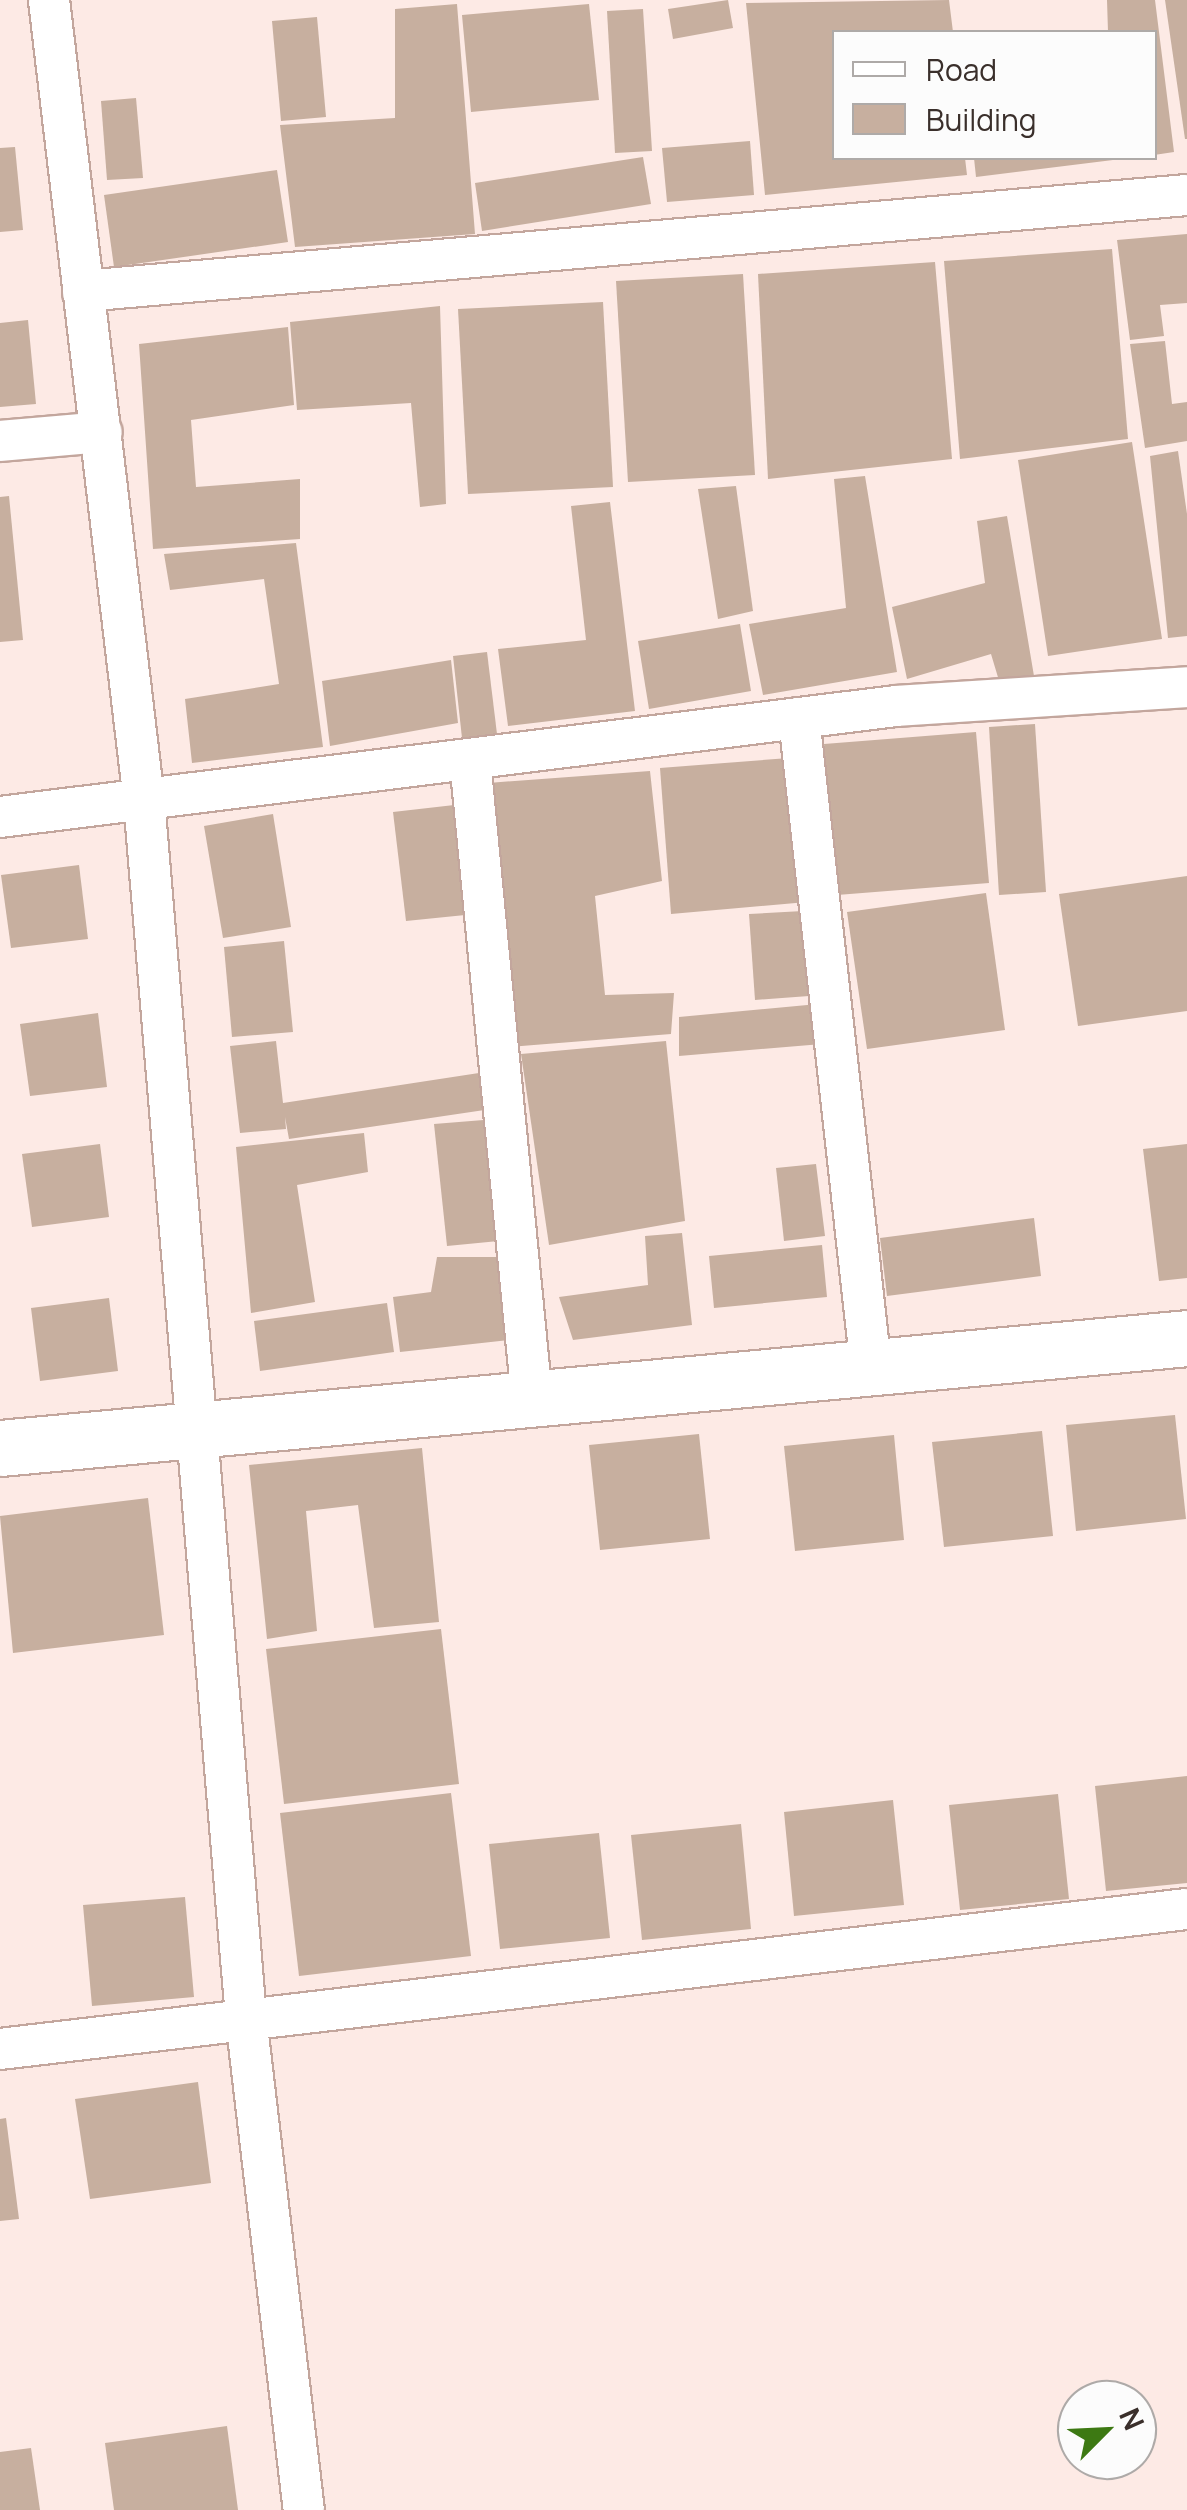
<!DOCTYPE html>
<style>
body{margin:0}
#map{position:relative;width:1187px;height:2510px;overflow:hidden;background:#fdeae5;font-family:Manrope,sans-serif}
div>[style]{position:absolute}
.building>*{inset:0;background:#c7af9f}
.roads{filter:drop-shadow(2px 0 #c3a69d) drop-shadow(-2px 0 #c3a69d) drop-shadow(0 2px #c3a69d) drop-shadow(0 -2px #c3a69d)}
.minor>*{height:40px;margin:-20px;padding:0 20px;transform-origin:20px;border-radius:20px;background:#fff}
.secondary>*{height:55px;margin:-27.5px;padding:0 27.5px;transform-origin:27.5px;border-radius:27.5px;background:#fff}
span{translate:-50% -50%;white-space:nowrap;text-align:center;line-height:1.15;-webkit-text-stroke:9px #fcfcfc;paint-order:stroke}
.legend{position:absolute;left:832px;top:30px;width:325px;height:130px;box-sizing:border-box;background:#fcfcfc;border:2px solid #aeaaa8;margin:0;padding:12px 18px;list-style:none;font-size:30px;color:#3a2f2b}
.legend li{display:flex;align-items:center;gap:20px;height:50px}
.legend b{width:50px;border:2px solid #aeaaa8}
.north{position:absolute;left:1057px;top:2380px;width:100px;height:100px;box-sizing:border-box;background:#fcfcfc;border:2px solid #aeaaa8;border-radius:50%;rotate:66deg;font-size:28px;font-weight:700;line-height:40px;text-align:center;color:#3a2f2b}
.north::after{content:'';display:block;margin:auto;width:35px;height:45px;background:#3d7913;clip-path:polygon(50% 0,100% 100%,50% 72%,0 100%)}
</style>
<div id="map">
<div class="building">
<div style="clip-path:polygon(728px 0,733px 28px,673px 39px,668px 9px)"></div>
<div style="clip-path:polygon(949px 0,953px 32px,834px 32px,834px 158px,965px 158px,967px 175px,765px 195px,746px 3px)"></div>
<div style="clip-path:polygon(1107px 0,1155px 0,1174px 152px,1154px 155px,1154px 32px,1108px 32px)"></div>
<div style="clip-path:polygon(1165px 0,1187px 0,1187px 139px,1185px 139px)"></div>
<div style="clip-path:polygon(457px 4px,475px 234px,295px 247px,280px 125px,395px 118px,395px 9px)"></div>
<div style="clip-path:polygon(589px 4px,599px 100px,471px 112px,462px 15px)"></div>
<div style="clip-path:polygon(643px 9px,652px 151px,615px 153px,607px 11px)"></div>
<div style="clip-path:polygon(317px 17px,326px 117px,281px 121px,272px 21px)"></div>
<div style="clip-path:polygon(136px 98px,143px 178px,107px 180px,101px 101px)"></div>
<div style="clip-path:polygon(750px 141px,754px 195px,667px 202px,662px 148px)"></div>
<div style="clip-path:polygon(15px 147px,23px 230px,0 232px,0 148px)"></div>
<div style="clip-path:polygon(643px 157px,651px 204px,482px 231px,475px 183px)"></div>
<div style="clip-path:polygon(974px 158px,1112px 158px,1113px 160px,976px 177px)"></div>
<div style="clip-path:polygon(277px 170px,288px 242px,114px 267px,104px 195px)"></div>
<div style="clip-path:polygon(1187px 234px,1187px 303px,1160px 305px,1164px 336px,1130px 340px,1117px 240px)"></div>
<div style="clip-path:polygon(1112px 249px,1128px 439px,960px 459px,944px 261px)"></div>
<div style="clip-path:polygon(935px 262px,952px 459px,768px 479px,758px 274px)"></div>
<div style="clip-path:polygon(743px 274px,755px 475px,628px 482px,616px 281px)"></div>
<div style="clip-path:polygon(603px 302px,613px 487px,468px 494px,458px 309px)"></div>
<div style="clip-path:polygon(440px 306px,446px 504px,420px 507px,411px 403px,297px 410px,290px 322px)"></div>
<div style="clip-path:polygon(28px 320px,36px 404px,0 407px,0 323px)"></div>
<div style="clip-path:polygon(288px 327px,294px 405px,191px 420px,196px 487px,300px 479px,300px 539px,153px 549px,139px 344px)"></div>
<div style="clip-path:polygon(1165px 341px,1172px 404px,1187px 402px,1187px 441px,1145px 448px,1130px 344px)"></div>
<div style="clip-path:polygon(1132px 442px,1162px 639px,1048px 656px,1018px 460px)"></div>
<div style="clip-path:polygon(1178px 451px,1187px 514px,1187px 636px,1168px 638px,1150px 456px)"></div>
<div style="clip-path:polygon(865px 476px,897px 672px,763px 695px,749px 624px,846px 608px,834px 479px)"></div>
<div style="clip-path:polygon(736px 486px,753px 611px,718px 619px,698px 489px)"></div>
<div style="clip-path:polygon(9px 496px,23px 640px,0 642px,0 497px)"></div>
<div style="clip-path:polygon(610px 502px,635px 711px,508px 726px,498px 649px,586px 640px,571px 506px)"></div>
<div style="clip-path:polygon(1007px 516px,1034px 676px,1000px 684px,991px 654px,907px 679px,892px 607px,985px 583px,977px 521px)"></div>
<div style="clip-path:polygon(296px 543px,323px 747px,192px 763px,185px 699px,279px 684px,264px 579px,170px 590px,164px 554px)"></div>
<div style="clip-path:polygon(740px 624px,751px 691px,649px 709px,638px 641px)"></div>
<div style="clip-path:polygon(487px 652px,497px 734px,462px 738px,453px 656px)"></div>
<div style="clip-path:polygon(451px 660px,458px 723px,330px 746px,322px 681px)"></div>
<div style="clip-path:polygon(1035px 724px,1046px 892px,999px 895px,989px 727px)"></div>
<div style="clip-path:polygon(976px 732px,989px 883px,837px 895px,824px 744px)"></div>
<div style="clip-path:polygon(789px 758px,807px 902px,671px 914px,660px 768px)"></div>
<div style="clip-path:polygon(650px 771px,662px 881px,595px 896px,605px 995px,674px 993px,671px 1034px,509px 1047px,488px 783px)"></div>
<div style="clip-path:polygon(463px 804px,475px 914px,406px 921px,393px 812px)"></div>
<div style="clip-path:polygon(273px 814px,291px 927px,223px 938px,204px 826px)"></div>
<div style="clip-path:polygon(79px 865px,88px 939px,11px 948px,1px 875px)"></div>
<div style="clip-path:polygon(1187px 876px,1187px 1011px,1078px 1026px,1059px 894px)"></div>
<div style="clip-path:polygon(986px 893px,1005px 1030px,867px 1049px,847px 912px)"></div>
<div style="clip-path:polygon(803px 911px,809px 996px,755px 1000px,749px 914px)"></div>
<div style="clip-path:polygon(284px 941px,293px 1032px,232px 1037px,224px 947px)"></div>
<div style="clip-path:polygon(818px 1004px,822px 1044px,679px 1056px,679px 1017px)"></div>
<div style="clip-path:polygon(98px 1013px,107px 1087px,30px 1096px,20px 1024px)"></div>
<div style="clip-path:polygon(276px 1041px,283px 1103px,492px 1071px,498px 1108px,289px 1139px,285px 1117px,286px 1129px,240px 1133px,230px 1046px)"></div>
<div style="clip-path:polygon(666px 1041px,685px 1221px,549px 1245px,521px 1054px)"></div>
<div style="clip-path:polygon(496px 1119px,509px 1240px,447px 1246px,434px 1124px)"></div>
<div style="clip-path:polygon(364px 1133px,368px 1172px,297px 1185px,315px 1302px,251px 1313px,236px 1147px)"></div>
<div style="clip-path:polygon(100px 1144px,109px 1217px,32px 1227px,22px 1154px)"></div>
<div style="clip-path:polygon(1187px 1144px,1187px 1278px,1159px 1281px,1143px 1149px)"></div>
<div style="clip-path:polygon(816px 1164px,825px 1236px,784px 1241px,776px 1168px)"></div>
<div style="clip-path:polygon(1034px 1218px,1041px 1276px,887px 1296px,880px 1238px)"></div>
<div style="clip-path:polygon(682px 1233px,692px 1325px,573px 1340px,559px 1297px,648px 1285px,645px 1236px)"></div>
<div style="clip-path:polygon(822px 1245px,827px 1297px,714px 1308px,709px 1256px)"></div>
<div style="clip-path:polygon(437px 1257px,499px 1257px,509px 1340px,400px 1352px,393px 1297px,431px 1292px)"></div>
<div style="clip-path:polygon(109px 1298px,118px 1371px,40px 1381px,31px 1308px)"></div>
<div style="clip-path:polygon(387px 1303px,394px 1352px,260px 1371px,254px 1321px)"></div>
<div style="clip-path:polygon(1175px 1415px,1186px 1519px,1076px 1531px,1066px 1425px)"></div>
<div style="clip-path:polygon(1042px 1431px,1053px 1536px,944px 1547px,932px 1442px)"></div>
<div style="clip-path:polygon(699px 1434px,710px 1539px,600px 1550px,589px 1445px)"></div>
<div style="clip-path:polygon(894px 1435px,904px 1540px,795px 1551px,784px 1446px)"></div>
<div style="clip-path:polygon(422px 1448px,439px 1622px,374px 1628px,358px 1505px,306px 1511px,317px 1631px,267px 1639px,249px 1465px)"></div>
<div style="clip-path:polygon(148px 1498px,164px 1635px,13px 1653px,0 1516px)"></div>
<div style="clip-path:polygon(441px 1629px,459px 1784px,284px 1804px,266px 1649px)"></div>
<div style="clip-path:polygon(1187px 1776px,1187px 1883px,1106px 1891px,1095px 1786px)"></div>
<div style="clip-path:polygon(451px 1793px,471px 1956px,299px 1976px,280px 1813px)"></div>
<div style="clip-path:polygon(1058px 1794px,1069px 1899px,960px 1910px,949px 1805px)"></div>
<div style="clip-path:polygon(893px 1800px,904px 1905px,794px 1916px,784px 1812px)"></div>
<div style="clip-path:polygon(741px 1824px,751px 1929px,642px 1940px,631px 1835px)"></div>
<div style="clip-path:polygon(599px 1833px,610px 1938px,500px 1949px,489px 1844px)"></div>
<div style="clip-path:polygon(185px 1897px,194px 1997px,92px 2006px,83px 1905px)"></div>
<div style="clip-path:polygon(198px 2082px,211px 2183px,90px 2199px,75px 2099px)"></div>
<div style="clip-path:polygon(6px 2118px,19px 2219px,0 2221px,0 2119px)"></div>
<div style="clip-path:polygon(227px 2426px,238px 2510px,114px 2510px,105px 2443px)"></div>
<div style="clip-path:polygon(31px 2448px,40px 2510px,0 2510px,0 2452px)"></div>
</div>
<div class="roads">
<div class="minor">
<div style="left:49px;top:0;width:806px;rotate:83.23deg"></div>
<div style="left:144px;top:800px;width:1222px;rotate:85.21deg"></div>
<div style="left:246px;top:2018px;width:495px;rotate:83.3deg"></div>
<div style="left:83px;top:291px;width:1108px;rotate:-4.97deg"></div>
<div style="left:0;top:441px;width:102px;rotate:-5deg"></div>
<div style="left:799px;top:718px;width:653px;rotate:83.67deg"></div>
<div style="left:470px;top:760px;width:642px;rotate:84.46deg"></div>
<div style="left:0;top:817px;width:903px;rotate:-7.06deg"></div>
<div style="left:896px;top:706px;width:292px;rotate:-3.7deg"></div>
<div style="left:0;top:2049px;width:1195px;rotate:-6.73deg"></div>
</div>
<div class="secondary">
<div style="left:0;top:1448px;width:1192px;rotate:-5.29deg"></div>
</div>
</div>
<ul class="legend">
<li><b style="height:12px;background:#fff"></b>Road</li>
<li><b style="height:28px;background:#c7af9f"></b>Building</li>
</ul>
<div class="north">N</div>
</div>
